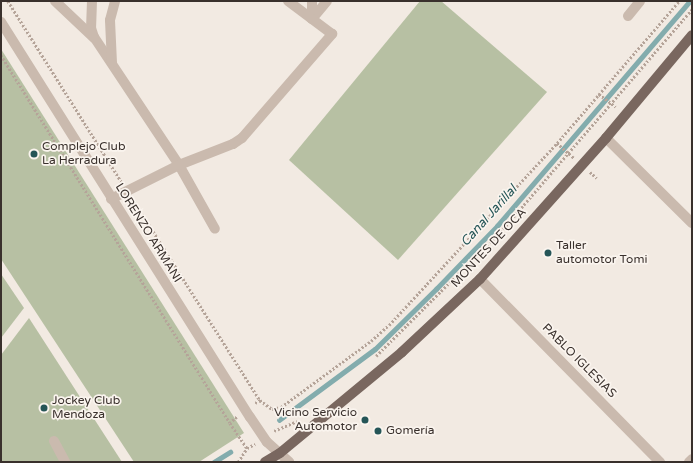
<!DOCTYPE html>
<meta charset="utf-8">
<style>
body{margin:0}
#map{position:relative;width:693px;height:463px;overflow:hidden;background:#f2eae2;font-family:"Varela Round",sans-serif}
div>[style]{position:absolute}
.green>*{inset:0;background:#b7c0a3}
.stream>*{height:4.5px;margin:-2.25px;padding:0 2.25px;transform-origin:2.25px;border-radius:2.25px;background:#83acad}
.path>*{height:2.5px;margin-top:-1.25px;transform-origin:0;background:repeating-linear-gradient(90deg,#b5a499 0 2px,transparent 0 4px)}
.minor>*{height:10px;margin:-5px;padding:0 5px;transform-origin:5px;border-radius:5px;background:#cabaae}
.major>*{height:10px;margin:-5px;padding:0 5px;transform-origin:5px;border-radius:5px;background:#79675f}
.dots>*{width:11px;height:11px;translate:-50% -50%;box-sizing:border-box;border:2px solid #faf4ee;border-radius:50%}
span{translate:-50% -50%;white-space:nowrap;text-align:center;line-height:1.15;-webkit-text-stroke:3.5px #faf4ee;paint-order:stroke}
.poi-label{font-size:12px;color:#39302c}
.left{translate:0 -50%;text-align:left}
.right{translate:-100% -50%;text-align:right}
.street-label{font-size:12px;color:#39302c}
.water-label{font-size:13px;color:#255557;font-style:italic}
.frame{position:absolute;inset:0;border:2px solid #39302c;pointer-events:none}
</style>
<div id="map">
<div class="green">
<div style="clip-path:polygon(420px 1px,441px 1px,547px 92px,398px 260px,289px 160px)"></div>
<div style="clip-path:polygon(1px 49px,244px 433px,199px 462px,134px 462px,1px 259px)"></div>
<div style="clip-path:polygon(1px 274px,24px 308px,1px 338px)"></div>
<div style="clip-path:polygon(29px 318px,122px 462px,1px 462px,1px 355px)"></div>
</div>
<div class="stream">
<div style="left:279px;top:420px;width:119px;rotate:-36.5deg"></div>
<div style="left:375px;top:349px;width:86px;rotate:-44.5deg"></div>
<div style="left:436px;top:289px;width:88px;rotate:-45.9deg"></div>
<div style="left:497px;top:226px;width:296px;rotate:-49.4deg"></div>
<div style="left:214px;top:462px;width:19px;rotate:-32deg"></div>
</div>
<div class="path">
<div style="left:8px;top:1px;width:213px;rotate:57.9deg"></div>
<div style="left:1px;top:55px;width:433px;rotate:58.1deg"></div>
<div style="left:599px;top:94px;width:21px;rotate:37deg"></div>
<div style="left:557px;top:143px;width:23px;rotate:41deg"></div>
<div style="left:590px;top:172px;width:9px;rotate:41deg"></div>
<div style="left:134px;top:201px;width:236px;rotate:57.7deg"></div>
<div style="left:376px;top:356px;width:180px;rotate:-45deg"></div>
<div style="left:503px;top:229px;width:290px;rotate:-49.3deg"></div>
<div style="left:255px;top:403px;width:6px;rotate:-31deg"></div>
<div style="left:260px;top:400px;width:15px;rotate:37deg"></div>
<div style="left:272px;top:409px;width:9px;rotate:-13deg"></div>
<div style="left:281px;top:407px;width:112px;rotate:-36.3deg"></div>
<div style="left:371px;top:341px;width:24px;rotate:-42deg"></div>
<div style="left:389px;top:325px;width:248px;rotate:-47.3deg"></div>
<div style="left:557px;top:143px;width:187px;rotate:-49.3deg"></div>
<div style="left:237px;top:417px;width:9px;rotate:139deg"></div>
<div style="left:230px;top:423px;width:30px;rotate:56deg"></div>
<div style="left:274px;top:431px;width:25px;rotate:-23deg"></div>
<div style="left:238px;top:462px;width:17px;rotate:-57deg"></div>
<div style="left:247px;top:448px;width:9px;rotate:-27deg"></div>
</div>
<div class="minor">
<div style="left:55px;top:1px;width:54px;rotate:43.5deg"></div>
<div style="left:92px;top:1px;width:27px;rotate:92deg"></div>
<div style="left:91px;top:28px;width:9px;rotate:72deg"></div>
<div style="left:94px;top:37px;width:154px;rotate:56.4deg"></div>
<div style="left:179px;top:165px;width:73px;rotate:60.6deg"></div>
<div style="left:312px;top:1px;width:18px;rotate:90deg"></div>
<div style="left:628px;top:16px;width:19px;rotate:-51deg"></div>
<div style="left:312px;top:19px;width:23px;rotate:-50deg"></div>
<div style="left:1px;top:22px;width:467px;rotate:57.8deg"></div>
<div style="left:250px;top:417px;width:30px;rotate:56deg"></div>
<div style="left:267px;top:442px;width:30px;rotate:42deg"></div>
<div style="left:112px;top:63px;width:43px;rotate:-92.7deg"></div>
<div style="left:110px;top:20px;width:20px;rotate:-75deg"></div>
<div style="left:606px;top:138px;width:121px;rotate:44.7deg"></div>
<div style="left:111px;top:199px;width:76px;rotate:-26.6deg"></div>
<div style="left:179px;top:165px;width:58px;rotate:-21.3deg"></div>
<div style="left:233px;top:144px;width:11px;rotate:-34deg"></div>
<div style="left:242px;top:138px;width:138px;rotate:-49.1deg"></div>
<div style="left:332px;top:34px;width:55px;rotate:-143.1deg"></div>
<div style="left:480px;top:279px;width:257px;rotate:45.5deg"></div>
<div style="left:54px;top:441px;width:24px;rotate:62deg"></div>
<div style="left:689px;top:462px;width:4px;rotate:-45deg"></div>
</div>
<div class="major">
<div style="left:265px;top:462px;width:17px;rotate:-31deg"></div>
<div style="left:280px;top:453px;width:158px;rotate:-39.6deg"></div>
<div style="left:402px;top:352px;width:107px;rotate:-43.1deg"></div>
<div style="left:480px;top:279px;width:189px;rotate:-48.2deg"></div>
<div style="left:606px;top:138px;width:134px;rotate:-50.1deg"></div>
</div>
<div class="dots">
<div style="left:34px;top:154px;background:#255557"></div>
<div style="left:548px;top:253px;background:#255557"></div>
<div style="left:44px;top:408px;background:#255557"></div>
<div style="left:365px;top:420px;background:#255557"></div>
<div style="left:378px;top:431px;background:#255557"></div>
</div>
<div class="poi-label">
<span class="left" style="left:42px;top:154px">Complejo Club<br>La Herradura</span>
<span class="left" style="left:556px;top:253px">Taller<br>automotor Tomi</span>
<span class="left" style="left:52px;top:408px">Jockey Club<br>Mendoza</span>
<span class="right" style="left:357px;top:420px">Vicino Servicio<br>Automotor</span>
<span class="left" style="left:386px;top:431px">Gomería</span>
</div>
<div class="street-label">
<span style="left:148px;top:233px;rotate:58deg">LORENZO ARMANI</span>
<span style="left:489px;top:248px;rotate:-47deg">MONTES DE OCA</span>
<span style="left:579px;top:361px;rotate:45deg">PABLO IGLESIAS</span>
</div>
<div class="water-label">
<span style="left:489px;top:216px;rotate:-48deg">Canal Jarillal</span>
</div>
<div class="frame"></div>
</div>
